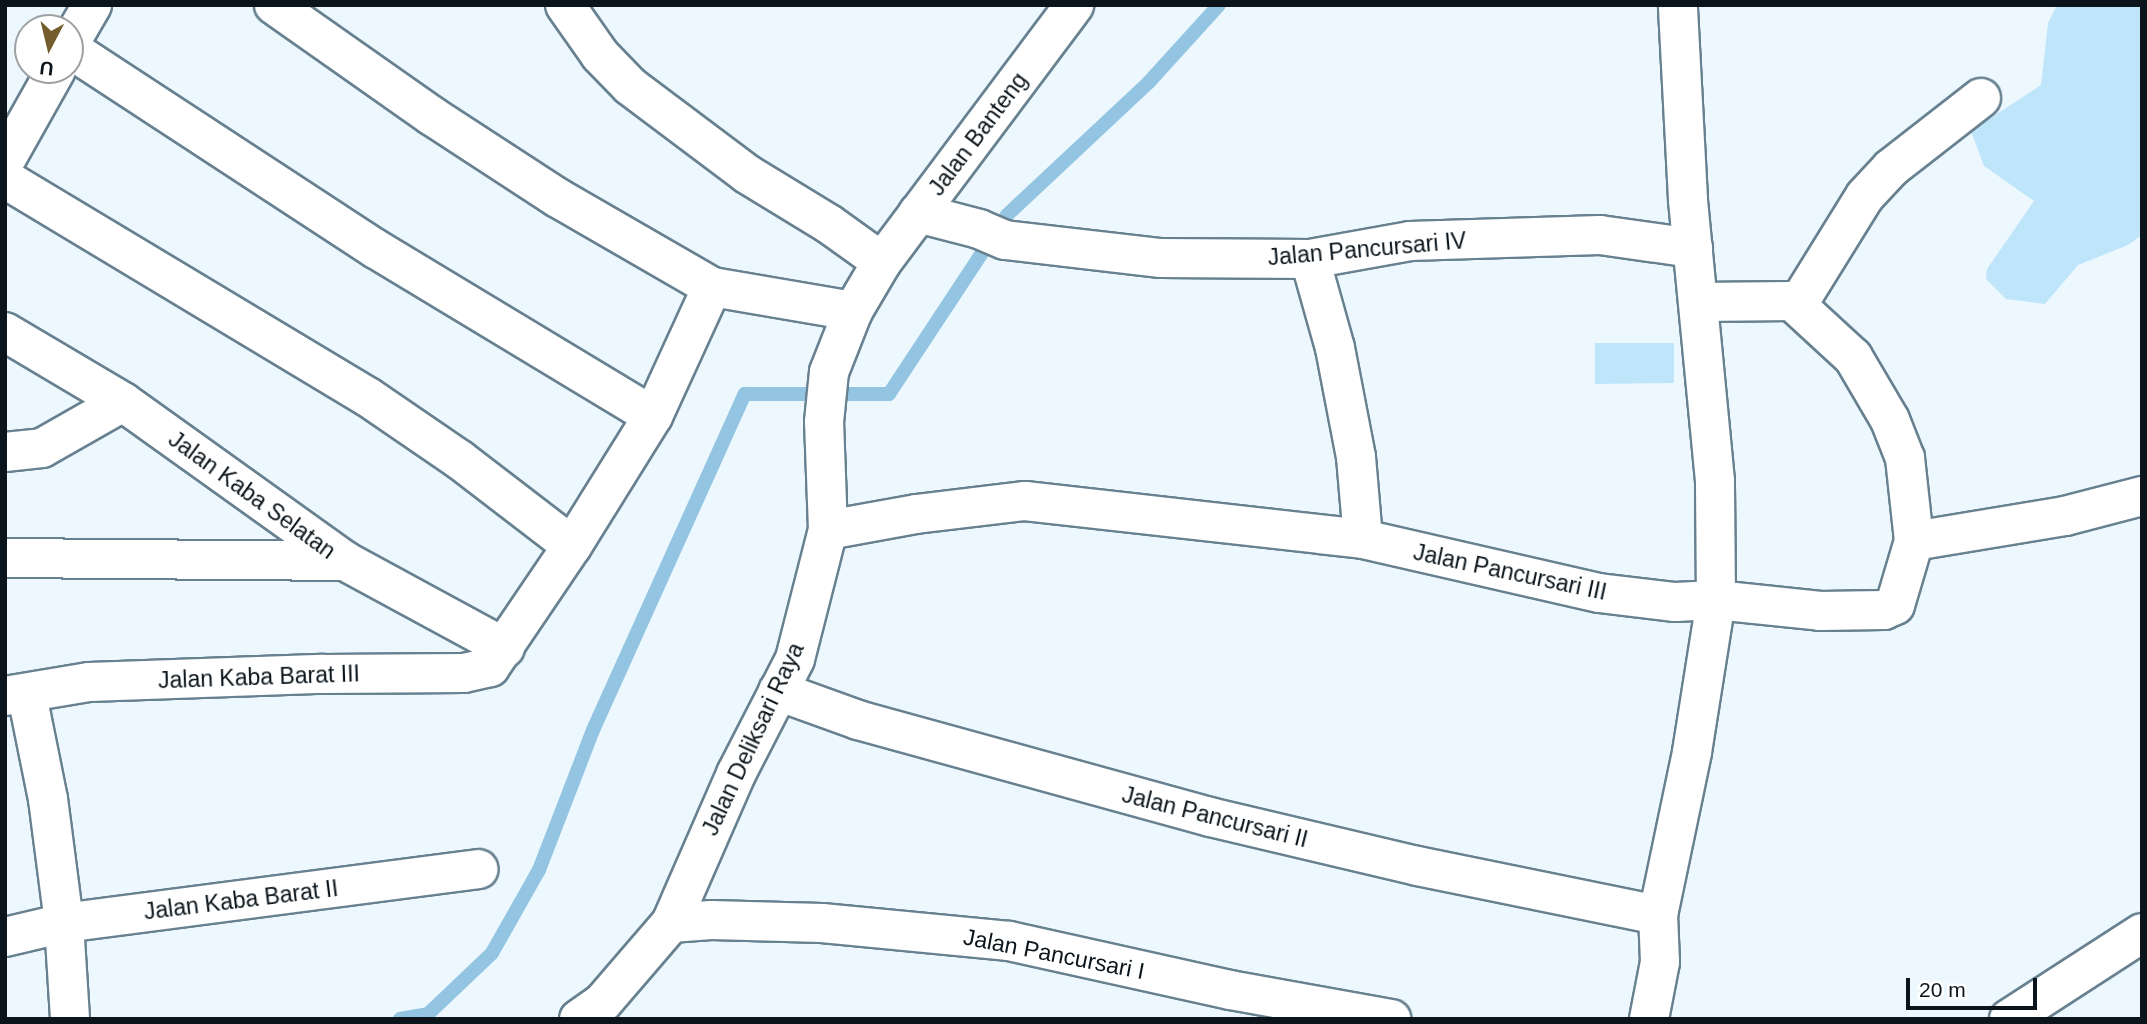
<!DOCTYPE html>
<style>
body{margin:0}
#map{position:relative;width:2147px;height:1024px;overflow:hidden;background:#edf8fe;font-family:Helvetica,sans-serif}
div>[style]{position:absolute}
.green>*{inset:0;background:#bfe5fb}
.stream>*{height:14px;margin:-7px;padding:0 7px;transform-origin:7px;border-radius:7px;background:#93c4e1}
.roads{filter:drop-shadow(2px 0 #688190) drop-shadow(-2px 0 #688190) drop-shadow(0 2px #688190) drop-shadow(0 -2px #688190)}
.street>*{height:38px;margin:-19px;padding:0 19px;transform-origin:19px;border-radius:19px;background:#fff}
.highway>*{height:38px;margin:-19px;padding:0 19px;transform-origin:19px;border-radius:19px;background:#fff}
span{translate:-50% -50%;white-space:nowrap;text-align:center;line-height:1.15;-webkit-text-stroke:5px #fff;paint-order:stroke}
.street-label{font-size:23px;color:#0a141a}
.frame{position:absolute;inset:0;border:7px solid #0a141a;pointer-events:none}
.north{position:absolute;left:14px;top:14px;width:70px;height:70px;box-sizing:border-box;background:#fff;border:2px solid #9da1a3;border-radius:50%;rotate:187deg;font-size:19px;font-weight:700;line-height:28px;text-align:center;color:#0a141a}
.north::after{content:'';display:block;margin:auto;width:24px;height:32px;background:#735d2d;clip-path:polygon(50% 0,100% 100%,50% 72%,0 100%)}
.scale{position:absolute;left:1906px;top:978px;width:131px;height:32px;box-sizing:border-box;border:4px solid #0a141a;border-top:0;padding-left:9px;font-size:21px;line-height:24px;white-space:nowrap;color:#0a141a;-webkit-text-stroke:5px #fff;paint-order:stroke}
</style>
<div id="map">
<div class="green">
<div style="clip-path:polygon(2057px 5px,2142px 5px,2142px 235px,2128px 245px,2078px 265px,2045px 304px,2006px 299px,1986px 279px,1987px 269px,2034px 201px,1984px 166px,1971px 131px,2041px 85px,2048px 23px)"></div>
<div style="clip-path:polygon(1595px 343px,1674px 343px,1674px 383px,1595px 384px)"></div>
</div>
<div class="stream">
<div style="left:400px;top:1019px;width:28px;rotate:-10deg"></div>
<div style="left:428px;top:1014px;width:88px;rotate:-43.6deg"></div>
<div style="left:492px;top:953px;width:95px;rotate:-60.5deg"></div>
<div style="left:539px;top:870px;width:150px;rotate:-68.9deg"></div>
<div style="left:593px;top:730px;width:369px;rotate:-65.7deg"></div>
<div style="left:745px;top:394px;width:144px"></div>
<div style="left:889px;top:394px;width:214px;rotate:-56.6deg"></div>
<div style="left:1007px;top:215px;width:195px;rotate:-43.1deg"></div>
<div style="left:1149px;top:82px;width:104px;rotate:-47.7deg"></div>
</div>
<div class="roads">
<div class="street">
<div style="left:274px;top:5px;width:193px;rotate:35.1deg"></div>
<div style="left:432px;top:116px;width:150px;rotate:33.1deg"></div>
<div style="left:558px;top:198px;width:178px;rotate:30deg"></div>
<div style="left:712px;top:287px;width:143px;rotate:9.7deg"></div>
<div style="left:565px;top:5px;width:61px;rotate:55deg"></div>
<div style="left:600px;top:55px;width:43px;rotate:45.9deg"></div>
<div style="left:630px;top:86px;width:146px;rotate:36.9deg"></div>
<div style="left:747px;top:174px;width:96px;rotate:31.4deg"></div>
<div style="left:829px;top:224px;width:65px;rotate:35.6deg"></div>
<div style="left:70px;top:43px;width:44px;rotate:-59.9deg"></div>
<div style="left:70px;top:49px;width:366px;rotate:33.2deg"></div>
<div style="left:376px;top:249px;width:323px;rotate:31.1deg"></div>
<div style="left:5px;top:161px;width:104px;rotate:-60.7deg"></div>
<div style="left:5px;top:179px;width:423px;rotate:31deg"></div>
<div style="left:368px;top:397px;width:112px;rotate:34.4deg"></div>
<div style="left:460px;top:460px;width:141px;rotate:37.5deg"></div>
<div style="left:918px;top:213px;width:63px;rotate:14.7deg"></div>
<div style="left:979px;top:229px;width:28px;rotate:23deg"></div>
<div style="left:1005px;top:240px;width:157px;rotate:6.6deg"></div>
<div style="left:1161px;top:258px;width:149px;rotate:0.4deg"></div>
<div style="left:1310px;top:259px;width:102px;rotate:-10.2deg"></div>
<div style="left:1410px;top:241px;width:190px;rotate:-1.8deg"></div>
<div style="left:1600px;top:235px;width:94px;rotate:8deg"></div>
<div style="left:1310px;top:259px;width:92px;rotate:74.3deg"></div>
<div style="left:1335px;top:348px;width:111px;rotate:79.1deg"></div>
<div style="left:1356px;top:457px;width:82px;rotate:85.1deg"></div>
<div style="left:1698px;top:302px;width:94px;rotate:-0.6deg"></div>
<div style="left:1792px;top:301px;width:83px;rotate:42.6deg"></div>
<div style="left:1853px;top:357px;width:73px;rotate:59.6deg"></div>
<div style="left:1890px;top:420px;width:41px;rotate:68.5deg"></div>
<div style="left:1905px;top:458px;width:83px;rotate:83.8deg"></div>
<div style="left:1798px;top:304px;width:127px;rotate:-58.2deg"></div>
<div style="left:1865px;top:196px;width:38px;rotate:-47deg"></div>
<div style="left:1891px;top:168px;width:114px;rotate:-37.9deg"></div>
<div style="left:5px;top:332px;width:137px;rotate:30.7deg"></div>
<div style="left:123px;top:402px;width:273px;rotate:35.6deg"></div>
<div style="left:345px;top:561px;width:182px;rotate:28.5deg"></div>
<div style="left:5px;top:452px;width:37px;rotate:-6deg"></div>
<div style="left:42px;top:448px;width:93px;rotate:-29.6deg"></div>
<div style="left:828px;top:530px;width:89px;rotate:-10.3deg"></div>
<div style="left:916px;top:514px;width:110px;rotate:-6.8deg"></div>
<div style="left:1025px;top:501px;width:340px;rotate:6.4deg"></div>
<div style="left:1363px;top:539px;width:242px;rotate:12.9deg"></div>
<div style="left:1599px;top:593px;width:77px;rotate:6.8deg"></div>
<div style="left:1675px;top:602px;width:41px;rotate:-2.8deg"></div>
<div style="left:1716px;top:600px;width:105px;rotate:6deg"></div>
<div style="left:1820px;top:611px;width:64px;rotate:-0.9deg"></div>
<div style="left:1884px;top:610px;width:12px;rotate:-24deg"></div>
<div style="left:1895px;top:605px;width:67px;rotate:-73.5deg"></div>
<div style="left:1914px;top:541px;width:153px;rotate:-9.4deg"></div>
<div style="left:2065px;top:516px;width:80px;rotate:-14.6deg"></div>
<div style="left:5px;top:558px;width:340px;rotate:0.5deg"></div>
<div style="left:778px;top:691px;width:85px;rotate:19.9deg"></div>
<div style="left:858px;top:720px;width:365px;rotate:15.4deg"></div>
<div style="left:1210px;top:817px;width:213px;rotate:13.3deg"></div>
<div style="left:1417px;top:866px;width:246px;rotate:11.5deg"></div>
<div style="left:27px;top:695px;width:106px;rotate:78.6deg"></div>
<div style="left:48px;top:799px;width:125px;rotate:82.6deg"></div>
<div style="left:64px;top:923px;width:96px;rotate:86.4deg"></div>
<div style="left:5px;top:696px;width:85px;rotate:-9.5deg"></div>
<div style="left:89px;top:682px;width:234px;rotate:-2deg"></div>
<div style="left:323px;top:674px;width:141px;rotate:-0.4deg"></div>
<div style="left:464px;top:673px;width:27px;rotate:-13deg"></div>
<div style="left:490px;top:667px;width:146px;rotate:-55.9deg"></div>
<div style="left:572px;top:546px;width:153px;rotate:-58.1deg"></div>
<div style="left:653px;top:416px;width:142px;rotate:-65.4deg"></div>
<div style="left:671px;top:923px;width:40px;rotate:-4.3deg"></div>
<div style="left:711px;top:920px;width:111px;rotate:1.5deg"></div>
<div style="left:822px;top:923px;width:188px;rotate:5.5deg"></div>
<div style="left:1009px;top:941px;width:226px;rotate:12.5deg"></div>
<div style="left:1230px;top:990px;width:164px;rotate:10.2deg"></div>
<div style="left:5px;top:937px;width:61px;rotate:-13.3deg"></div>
<div style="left:64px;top:923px;width:418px;rotate:-7.4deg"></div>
<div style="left:579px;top:1019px;width:29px;rotate:-35deg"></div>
<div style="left:603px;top:1002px;width:104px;rotate:-49.3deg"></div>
<div style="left:671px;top:923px;width:163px;rotate:-66.4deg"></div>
<div style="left:736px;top:774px;width:129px;rotate:-62.8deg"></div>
<div style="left:795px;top:659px;width:133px;rotate:-75.7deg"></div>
<div style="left:828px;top:530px;width:108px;rotate:-92.1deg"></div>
<div style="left:824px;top:422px;width:50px;rotate:-84.3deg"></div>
<div style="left:829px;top:372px;width:66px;rotate:-68.5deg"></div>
<div style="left:853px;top:311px;width:57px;rotate:-59.4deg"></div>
<div style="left:882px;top:262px;width:321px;rotate:-53.2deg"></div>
<div style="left:1649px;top:1019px;width:58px;rotate:-79.1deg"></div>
<div style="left:1660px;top:962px;width:47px;rotate:-92.4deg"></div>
<div style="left:1658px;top:915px;width:167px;rotate:-78.2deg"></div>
<div style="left:1692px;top:752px;width:154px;rotate:-81deg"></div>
<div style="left:1716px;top:600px;width:119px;rotate:-90.5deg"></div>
<div style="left:1715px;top:481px;width:283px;rotate:-95.5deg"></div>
<div style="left:1688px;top:199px;width:194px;rotate:-93deg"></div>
</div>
<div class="highway">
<div style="left:2009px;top:1019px;width:158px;rotate:-32.9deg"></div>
</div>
</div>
<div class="street-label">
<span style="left:978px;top:134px;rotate:-53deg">Jalan Banteng</span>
<span style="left:1367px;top:249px;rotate:-5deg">Jalan Pancursari IV</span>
<span style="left:252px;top:495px;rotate:36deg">Jalan Kaba Selatan</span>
<span style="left:1510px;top:572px;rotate:12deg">Jalan Pancursari III</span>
<span style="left:259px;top:677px;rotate:-2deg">Jalan Kaba Barat III</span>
<span style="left:753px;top:739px;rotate:-65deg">Jalan Deliksari Raya</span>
<span style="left:1215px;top:817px;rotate:14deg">Jalan Pancursari II</span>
<span style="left:241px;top:900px;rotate:-7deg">Jalan Kaba Barat II</span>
<span style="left:1054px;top:954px;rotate:11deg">Jalan Pancursari I</span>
</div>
<div class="frame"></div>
<div class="north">U</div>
<div class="scale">20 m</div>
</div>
